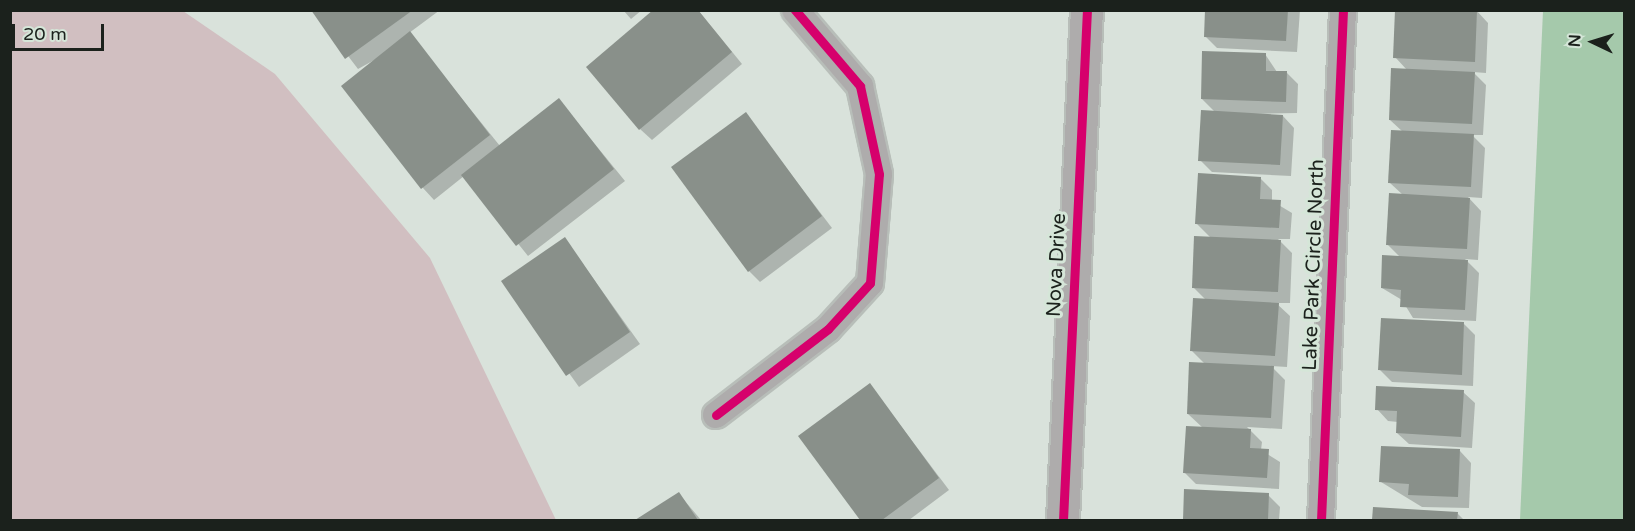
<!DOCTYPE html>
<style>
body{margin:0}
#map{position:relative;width:1635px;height:531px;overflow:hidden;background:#d9e2db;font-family:"Varela Round",sans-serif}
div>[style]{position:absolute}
.green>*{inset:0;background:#d1bfc1}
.water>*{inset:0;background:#a5c9ab}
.shadow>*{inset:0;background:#0003}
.building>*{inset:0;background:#89908a}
.roads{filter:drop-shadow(2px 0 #b8beb9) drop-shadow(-2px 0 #b8beb9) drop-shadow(0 2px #b8beb9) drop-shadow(0 -2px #b8beb9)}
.minor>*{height:26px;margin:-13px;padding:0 13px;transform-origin:13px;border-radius:13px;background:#aeacac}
.tertiary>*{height:32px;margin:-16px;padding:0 16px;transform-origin:16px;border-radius:16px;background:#aeacac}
.cycleway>*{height:9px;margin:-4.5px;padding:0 4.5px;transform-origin:4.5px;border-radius:4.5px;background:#d6006c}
span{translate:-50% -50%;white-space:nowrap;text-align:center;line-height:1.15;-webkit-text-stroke:6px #d5e6d8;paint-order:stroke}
.street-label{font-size:20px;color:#1b211c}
.frame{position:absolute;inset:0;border:12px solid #1b211c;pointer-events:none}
.north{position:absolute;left:1563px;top:12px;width:60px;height:60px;-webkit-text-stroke:4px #d5e6d8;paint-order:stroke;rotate:274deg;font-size:16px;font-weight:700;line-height:24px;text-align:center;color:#1b211c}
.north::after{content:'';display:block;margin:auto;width:21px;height:27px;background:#1b211c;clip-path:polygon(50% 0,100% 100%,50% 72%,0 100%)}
.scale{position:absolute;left:12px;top:24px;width:92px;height:27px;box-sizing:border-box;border:3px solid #1b211c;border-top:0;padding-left:8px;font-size:18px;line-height:21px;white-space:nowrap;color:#1b211c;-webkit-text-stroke:4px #d5e6d8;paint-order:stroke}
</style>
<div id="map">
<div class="green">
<div style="clip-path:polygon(10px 11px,183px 11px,275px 74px,430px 258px,556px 520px,11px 520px)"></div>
</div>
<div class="water">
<div style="clip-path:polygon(1543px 11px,1624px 11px,1624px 520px,1520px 520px)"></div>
</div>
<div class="shadow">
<div style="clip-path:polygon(313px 10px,440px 10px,409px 33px,500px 146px,559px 100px,625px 181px,528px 256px,464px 176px,434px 200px,423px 188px,343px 86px,378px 58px,358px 69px)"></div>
<div style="clip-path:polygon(623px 10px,642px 10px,631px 19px)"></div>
<div style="clip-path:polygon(698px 10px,742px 64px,652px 140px,640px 129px)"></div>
<div style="clip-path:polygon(1206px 10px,1300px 10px,1297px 52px,1217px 48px,1205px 36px)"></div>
<div style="clip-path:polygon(1476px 10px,1488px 23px,1486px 73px,1473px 72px,1486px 85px,1483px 135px,1472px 135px,1485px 148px,1482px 198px,1468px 197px,1481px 211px,1478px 260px,1465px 259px,1479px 273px,1476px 321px,1413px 318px,1402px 300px,1382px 288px,1401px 258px,1387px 244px,1403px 195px,1390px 183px,1403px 132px,1390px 120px,1407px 70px,1395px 57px)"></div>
<div style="clip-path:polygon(1265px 54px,1277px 72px,1287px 73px,1298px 84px,1297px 113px,1248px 114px,1283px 116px,1294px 128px,1291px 176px,1212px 172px,1200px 160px,1216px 113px,1202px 99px)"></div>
<div style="clip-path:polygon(745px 114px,832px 228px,760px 282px,749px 271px)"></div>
<div style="clip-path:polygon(1260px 178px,1272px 190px,1272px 201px,1292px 213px,1290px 239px,1278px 239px,1292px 253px,1290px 303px,1276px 303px,1290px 316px,1287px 367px,1271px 366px,1285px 380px,1282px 429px,1247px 427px,1262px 442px,1261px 450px,1280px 462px,1279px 489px,1196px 484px,1185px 473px,1203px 428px,1188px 414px,1206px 365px,1192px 351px,1206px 300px,1193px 287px,1211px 238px,1197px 224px)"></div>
<div style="clip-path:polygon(565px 239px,640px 344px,579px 387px,503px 281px)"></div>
<div style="clip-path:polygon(1464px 324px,1475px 335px,1473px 386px,1392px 382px,1380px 370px)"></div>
<div style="clip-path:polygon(870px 385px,949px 490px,909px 520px,862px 520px,800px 436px)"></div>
<div style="clip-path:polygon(1463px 392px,1475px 403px,1472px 448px,1409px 444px,1397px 433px,1398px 422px,1388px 421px,1377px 409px)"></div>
<div style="clip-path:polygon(1460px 451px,1471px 463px,1469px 508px,1422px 507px,1381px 482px)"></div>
<div style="clip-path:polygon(1186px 490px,1268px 495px,1280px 507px,1279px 520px,1184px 520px)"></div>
<div style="clip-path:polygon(679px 494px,701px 520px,638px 520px)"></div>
<div style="clip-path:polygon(1375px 508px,1457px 513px,1464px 520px,1374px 520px)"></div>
</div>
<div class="building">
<div style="clip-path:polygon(311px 10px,413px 10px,345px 59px)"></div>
<div style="clip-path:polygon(653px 10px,698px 10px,732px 52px,639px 130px,586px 67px)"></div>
<div style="clip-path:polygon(1205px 10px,1288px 10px,1286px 41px,1204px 37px)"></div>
<div style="clip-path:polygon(1395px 10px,1477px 10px,1475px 62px,1393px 58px)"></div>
<div style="clip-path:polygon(410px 31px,490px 135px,421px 189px,341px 86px)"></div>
<div style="clip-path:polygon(1202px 51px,1266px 53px,1266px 71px,1287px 71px,1286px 102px,1201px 99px)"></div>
<div style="clip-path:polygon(1391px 68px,1475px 72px,1472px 124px,1389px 120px)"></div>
<div style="clip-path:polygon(559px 98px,614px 169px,516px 246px,461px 175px)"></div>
<div style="clip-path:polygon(1201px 110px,1283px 115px,1280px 165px,1198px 161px)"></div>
<div style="clip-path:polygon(746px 112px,822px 216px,748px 272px,671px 167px)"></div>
<div style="clip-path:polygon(1391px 130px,1474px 134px,1471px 187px,1388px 183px)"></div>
<div style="clip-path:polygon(1198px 173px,1261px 177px,1260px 199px,1281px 200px,1279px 228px,1195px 224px)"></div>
<div style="clip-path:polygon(1389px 193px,1470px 198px,1467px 249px,1386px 245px)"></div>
<div style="clip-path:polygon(1194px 236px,1281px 240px,1278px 292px,1192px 288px)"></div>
<div style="clip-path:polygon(565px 237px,630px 332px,566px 376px,501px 281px)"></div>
<div style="clip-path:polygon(1382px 255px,1468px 260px,1465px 310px,1400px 307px,1401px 290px,1381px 288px)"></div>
<div style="clip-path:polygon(1193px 298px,1279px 303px,1275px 356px,1190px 351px)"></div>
<div style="clip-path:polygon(1381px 318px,1464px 322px,1462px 375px,1378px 370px)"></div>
<div style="clip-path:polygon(1189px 362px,1274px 366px,1271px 418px,1187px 414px)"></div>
<div style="clip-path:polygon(870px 383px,939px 478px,882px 520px,860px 520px,798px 436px)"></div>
<div style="clip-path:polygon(1376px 386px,1464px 390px,1461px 437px,1396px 433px,1397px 411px,1375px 410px)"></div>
<div style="clip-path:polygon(1186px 426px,1251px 429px,1250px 448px,1269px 449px,1267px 478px,1183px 473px)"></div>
<div style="clip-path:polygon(1381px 446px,1460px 449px,1458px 497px,1408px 495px,1409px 484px,1379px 482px)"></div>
<div style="clip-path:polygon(1184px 489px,1269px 493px,1268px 520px,1183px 520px)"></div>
<div style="clip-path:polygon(679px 492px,698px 520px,635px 520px)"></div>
<div style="clip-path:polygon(1373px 507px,1458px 512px,1457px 520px,1372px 520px)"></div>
</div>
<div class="roads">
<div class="minor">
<div style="left:716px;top:415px;width:141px;rotate:-37.5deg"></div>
<div style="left:828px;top:329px;width:62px;rotate:-47.6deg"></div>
<div style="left:870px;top:283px;width:109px;rotate:-85.3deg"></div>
<div style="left:879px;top:174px;width:90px;rotate:-102.2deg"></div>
<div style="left:860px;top:86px;width:100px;rotate:-130.5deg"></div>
<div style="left:1321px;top:520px;width:510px;rotate:-87.53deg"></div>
</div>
<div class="tertiary">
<div style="left:1063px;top:520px;width:511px;rotate:-87.31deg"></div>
</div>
</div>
<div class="cycleway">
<div style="left:716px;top:415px;width:141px;rotate:-37.5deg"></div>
<div style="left:828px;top:329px;width:62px;rotate:-47.6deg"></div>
<div style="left:870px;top:283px;width:109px;rotate:-85.3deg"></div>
<div style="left:879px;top:174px;width:90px;rotate:-102.2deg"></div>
<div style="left:860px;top:86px;width:100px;rotate:-130.5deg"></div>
<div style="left:1063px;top:520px;width:511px;rotate:-87.31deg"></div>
<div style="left:1321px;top:520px;width:510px;rotate:-87.53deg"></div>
</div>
<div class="street-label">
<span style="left:1057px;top:265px;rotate:-87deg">Nova Drive</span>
<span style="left:1314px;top:265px;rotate:-88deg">Lake Park Circle North</span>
</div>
<div class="frame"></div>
<div class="north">N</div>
<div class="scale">20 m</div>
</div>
